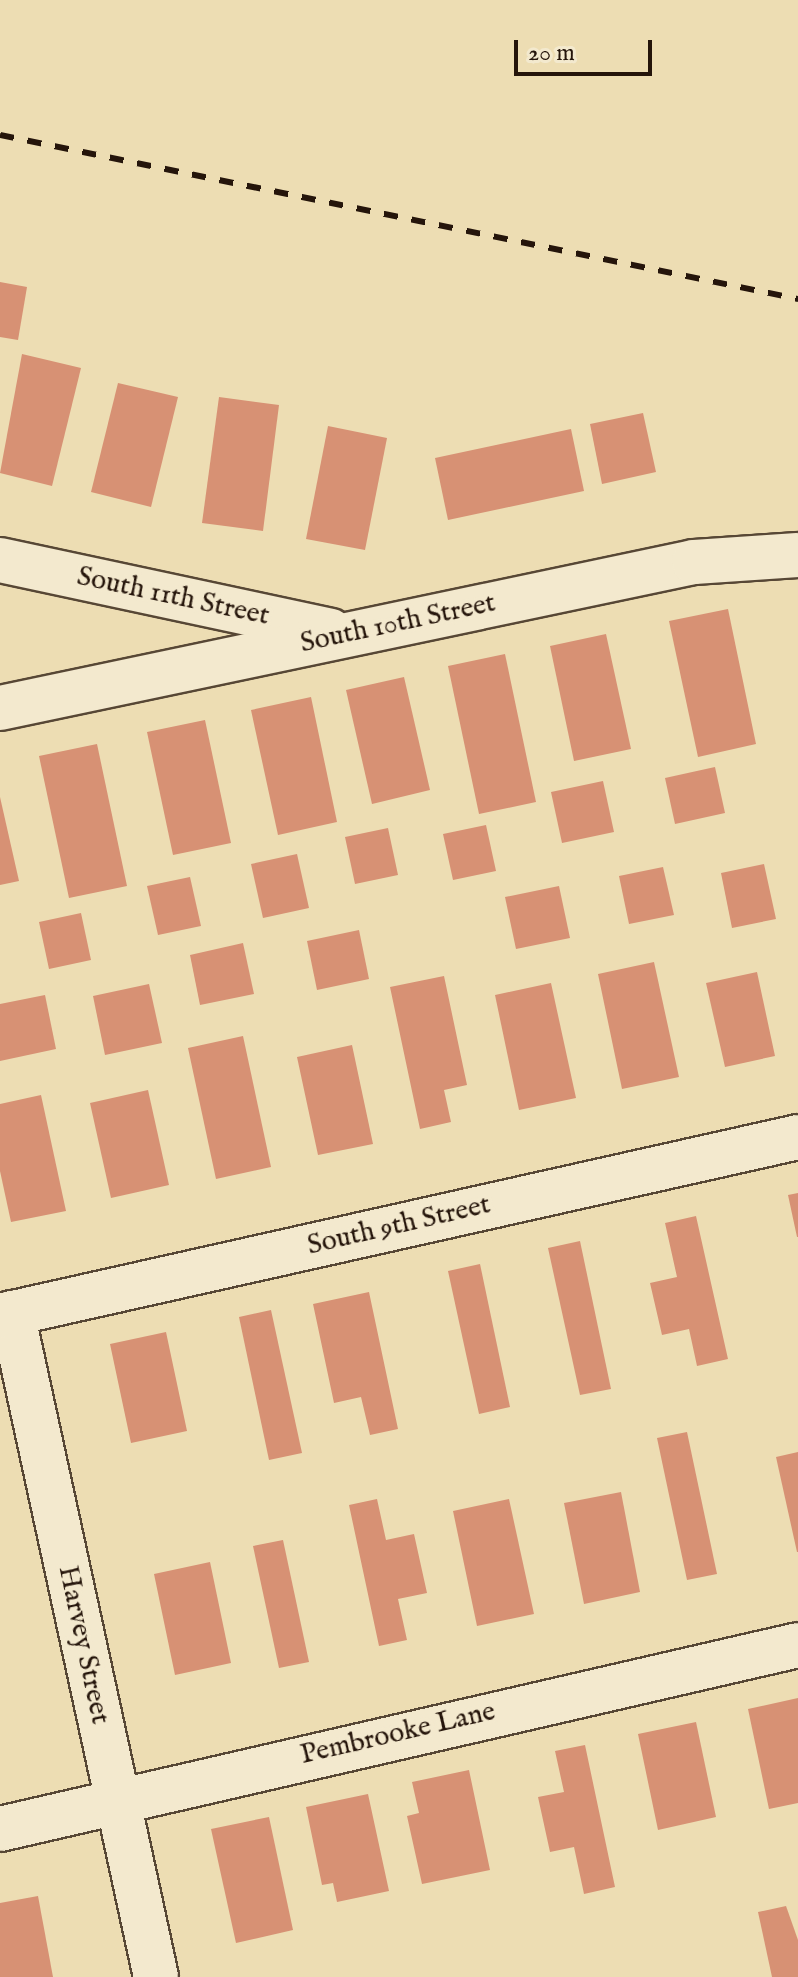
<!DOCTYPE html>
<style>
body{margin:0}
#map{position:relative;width:798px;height:1977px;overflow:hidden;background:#edddb3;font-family:"IM FELL English",serif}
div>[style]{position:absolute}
.building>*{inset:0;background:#d79174}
.roads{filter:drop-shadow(2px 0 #574735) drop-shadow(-2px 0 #574735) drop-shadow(0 2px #574735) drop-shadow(0 -2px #574735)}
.street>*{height:44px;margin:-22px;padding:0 22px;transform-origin:22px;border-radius:22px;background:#f3e9ce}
.rail>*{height:6px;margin-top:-3px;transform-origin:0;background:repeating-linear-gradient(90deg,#25150b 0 14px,transparent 0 28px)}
span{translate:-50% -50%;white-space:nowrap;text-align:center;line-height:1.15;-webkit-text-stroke:8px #f3e9ce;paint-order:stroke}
.street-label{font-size:28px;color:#25150b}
.scale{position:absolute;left:514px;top:40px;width:138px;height:36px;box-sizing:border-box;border:4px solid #25150b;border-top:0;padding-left:10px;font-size:24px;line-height:28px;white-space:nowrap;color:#25150b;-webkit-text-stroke:6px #f3e9ce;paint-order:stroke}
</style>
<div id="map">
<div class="building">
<div style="clip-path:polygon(0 282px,27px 287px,18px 340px,0 337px)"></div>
<div style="clip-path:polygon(22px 354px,81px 368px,52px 486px,0 473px)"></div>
<div style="clip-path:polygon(118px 383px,178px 397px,151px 507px,91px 492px)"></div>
<div style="clip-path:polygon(219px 397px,279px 405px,263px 531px,202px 523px)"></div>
<div style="clip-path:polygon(643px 413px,656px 472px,602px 484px,590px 424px)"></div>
<div style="clip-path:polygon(328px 426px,387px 438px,365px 550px,306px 539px)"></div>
<div style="clip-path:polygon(571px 429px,584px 491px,448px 520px,435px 458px)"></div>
<div style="clip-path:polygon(728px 609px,756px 744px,698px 757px,669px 621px)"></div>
<div style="clip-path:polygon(606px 634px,631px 749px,574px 761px,550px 646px)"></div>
<div style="clip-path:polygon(505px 654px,536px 802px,479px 814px,448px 666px)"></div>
<div style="clip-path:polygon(404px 677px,430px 790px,372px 804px,346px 690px)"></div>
<div style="clip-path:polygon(311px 697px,337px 822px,278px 835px,251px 710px)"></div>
<div style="clip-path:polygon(205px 720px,231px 843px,173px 855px,147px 732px)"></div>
<div style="clip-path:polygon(97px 744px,127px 886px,69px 898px,39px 756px)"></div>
<div style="clip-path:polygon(715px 767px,725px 813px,675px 824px,665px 778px)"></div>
<div style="clip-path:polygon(603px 781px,614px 832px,562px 843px,551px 792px)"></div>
<div style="clip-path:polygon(0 797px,19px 881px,0 885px)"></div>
<div style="clip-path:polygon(486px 825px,496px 871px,453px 880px,443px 834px)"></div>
<div style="clip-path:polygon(388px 828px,398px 875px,355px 884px,345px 837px)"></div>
<div style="clip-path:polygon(297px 854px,309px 908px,263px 918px,251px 864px)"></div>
<div style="clip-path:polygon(764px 864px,776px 919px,732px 928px,721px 873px)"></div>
<div style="clip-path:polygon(663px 867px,674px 915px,629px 924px,619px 876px)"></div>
<div style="clip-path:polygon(190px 877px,201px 926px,158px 935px,147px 886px)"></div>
<div style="clip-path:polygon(559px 886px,570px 938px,516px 949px,505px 897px)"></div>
<div style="clip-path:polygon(81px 913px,91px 960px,49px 969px,39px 922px)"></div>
<div style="clip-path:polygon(359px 930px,369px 979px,317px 990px,307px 941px)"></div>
<div style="clip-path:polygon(243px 943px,254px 994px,200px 1005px,190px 955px)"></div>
<div style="clip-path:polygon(654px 962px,679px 1077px,622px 1089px,598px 974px)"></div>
<div style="clip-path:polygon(757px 972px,775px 1056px,725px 1067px,706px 983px)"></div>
<div style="clip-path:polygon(444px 976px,467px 1085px,444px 1090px,451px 1122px,420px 1129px,390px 987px)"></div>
<div style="clip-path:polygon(551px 983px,576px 1098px,519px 1110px,495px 995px)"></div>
<div style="clip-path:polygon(149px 984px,162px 1043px,105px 1055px,93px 996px)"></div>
<div style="clip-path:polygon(45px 995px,56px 1049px,0 1061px,0 1004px)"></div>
<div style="clip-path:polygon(243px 1036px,271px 1167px,216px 1179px,188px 1048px)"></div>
<div style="clip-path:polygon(352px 1045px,373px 1144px,318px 1155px,297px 1057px)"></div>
<div style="clip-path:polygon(148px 1090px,169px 1185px,111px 1198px,90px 1103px)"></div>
<div style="clip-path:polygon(41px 1095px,66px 1211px,11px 1222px,0 1171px,0 1104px)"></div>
<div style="clip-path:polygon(798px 1193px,798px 1237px,797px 1237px,788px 1195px)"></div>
<div style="clip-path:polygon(696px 1216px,728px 1359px,697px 1366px,689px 1329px,662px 1335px,650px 1283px,677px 1277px,665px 1223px)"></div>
<div style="clip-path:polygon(580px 1241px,611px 1389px,580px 1395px,548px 1248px)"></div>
<div style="clip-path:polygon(480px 1264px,510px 1407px,479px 1414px,448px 1271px)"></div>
<div style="clip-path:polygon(369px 1292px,398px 1429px,370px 1435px,361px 1397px,334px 1403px,313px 1304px)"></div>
<div style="clip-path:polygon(271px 1310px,302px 1453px,269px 1460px,239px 1317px)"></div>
<div style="clip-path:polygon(166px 1332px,187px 1431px,131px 1443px,110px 1344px)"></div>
<div style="clip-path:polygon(687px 1432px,717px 1574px,687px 1580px,657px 1438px)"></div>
<div style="clip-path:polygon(798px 1452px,798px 1552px,797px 1552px,776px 1457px)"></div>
<div style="clip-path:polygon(621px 1492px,640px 1592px,584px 1604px,564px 1503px)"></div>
<div style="clip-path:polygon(377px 1499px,386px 1540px,414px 1534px,427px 1593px,398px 1599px,407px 1640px,379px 1646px,349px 1505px)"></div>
<div style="clip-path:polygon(509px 1499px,534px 1614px,477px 1626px,453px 1511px)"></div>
<div style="clip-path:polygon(283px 1540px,309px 1662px,279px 1668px,253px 1546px)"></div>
<div style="clip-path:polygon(210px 1562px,231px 1663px,175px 1675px,154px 1574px)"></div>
<div style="clip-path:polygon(798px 1698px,798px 1803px,769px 1809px,748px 1709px)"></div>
<div style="clip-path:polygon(696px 1722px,716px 1817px,658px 1830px,638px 1734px)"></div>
<div style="clip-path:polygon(585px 1745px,615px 1887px,584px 1894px,574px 1847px,550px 1852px,538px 1797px,564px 1792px,555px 1751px)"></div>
<div style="clip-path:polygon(469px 1770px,490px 1870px,422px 1884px,407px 1816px,419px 1813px,412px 1782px)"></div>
<div style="clip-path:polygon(368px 1794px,389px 1891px,337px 1902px,333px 1883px,322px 1885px,306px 1807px)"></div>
<div style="clip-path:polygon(269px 1817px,293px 1930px,236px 1943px,211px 1829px)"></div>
<div style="clip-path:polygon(38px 1896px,53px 1977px,0 1977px,0 1903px)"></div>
<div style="clip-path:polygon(786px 1906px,798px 1940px,798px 1977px,772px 1977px,758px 1912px)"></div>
</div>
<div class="roads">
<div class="street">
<div style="left:0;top:560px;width:338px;rotate:12.1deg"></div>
<div style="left:0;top:708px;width:709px;rotate:-11.88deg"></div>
<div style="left:694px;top:562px;width:104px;rotate:-3.9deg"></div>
<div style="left:12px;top:1313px;width:679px;rotate:77.76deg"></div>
<div style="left:0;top:1316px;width:818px;rotate:-12.64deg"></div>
<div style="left:0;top:1829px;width:819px;rotate:-12.98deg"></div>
</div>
</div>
<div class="rail">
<div style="left:0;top:135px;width:815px;rotate:11.61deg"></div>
</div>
<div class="street-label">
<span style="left:173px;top:597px;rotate:12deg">South 11th Street</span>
<span style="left:398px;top:624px;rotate:-12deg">South 10th Street</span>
<span style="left:399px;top:1226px;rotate:-13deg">South 9th Street</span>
<span style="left:83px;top:1645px;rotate:78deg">Harvey Street</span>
<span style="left:398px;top:1734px;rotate:-13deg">Pembrooke Lane</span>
</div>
<div class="scale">20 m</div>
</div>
